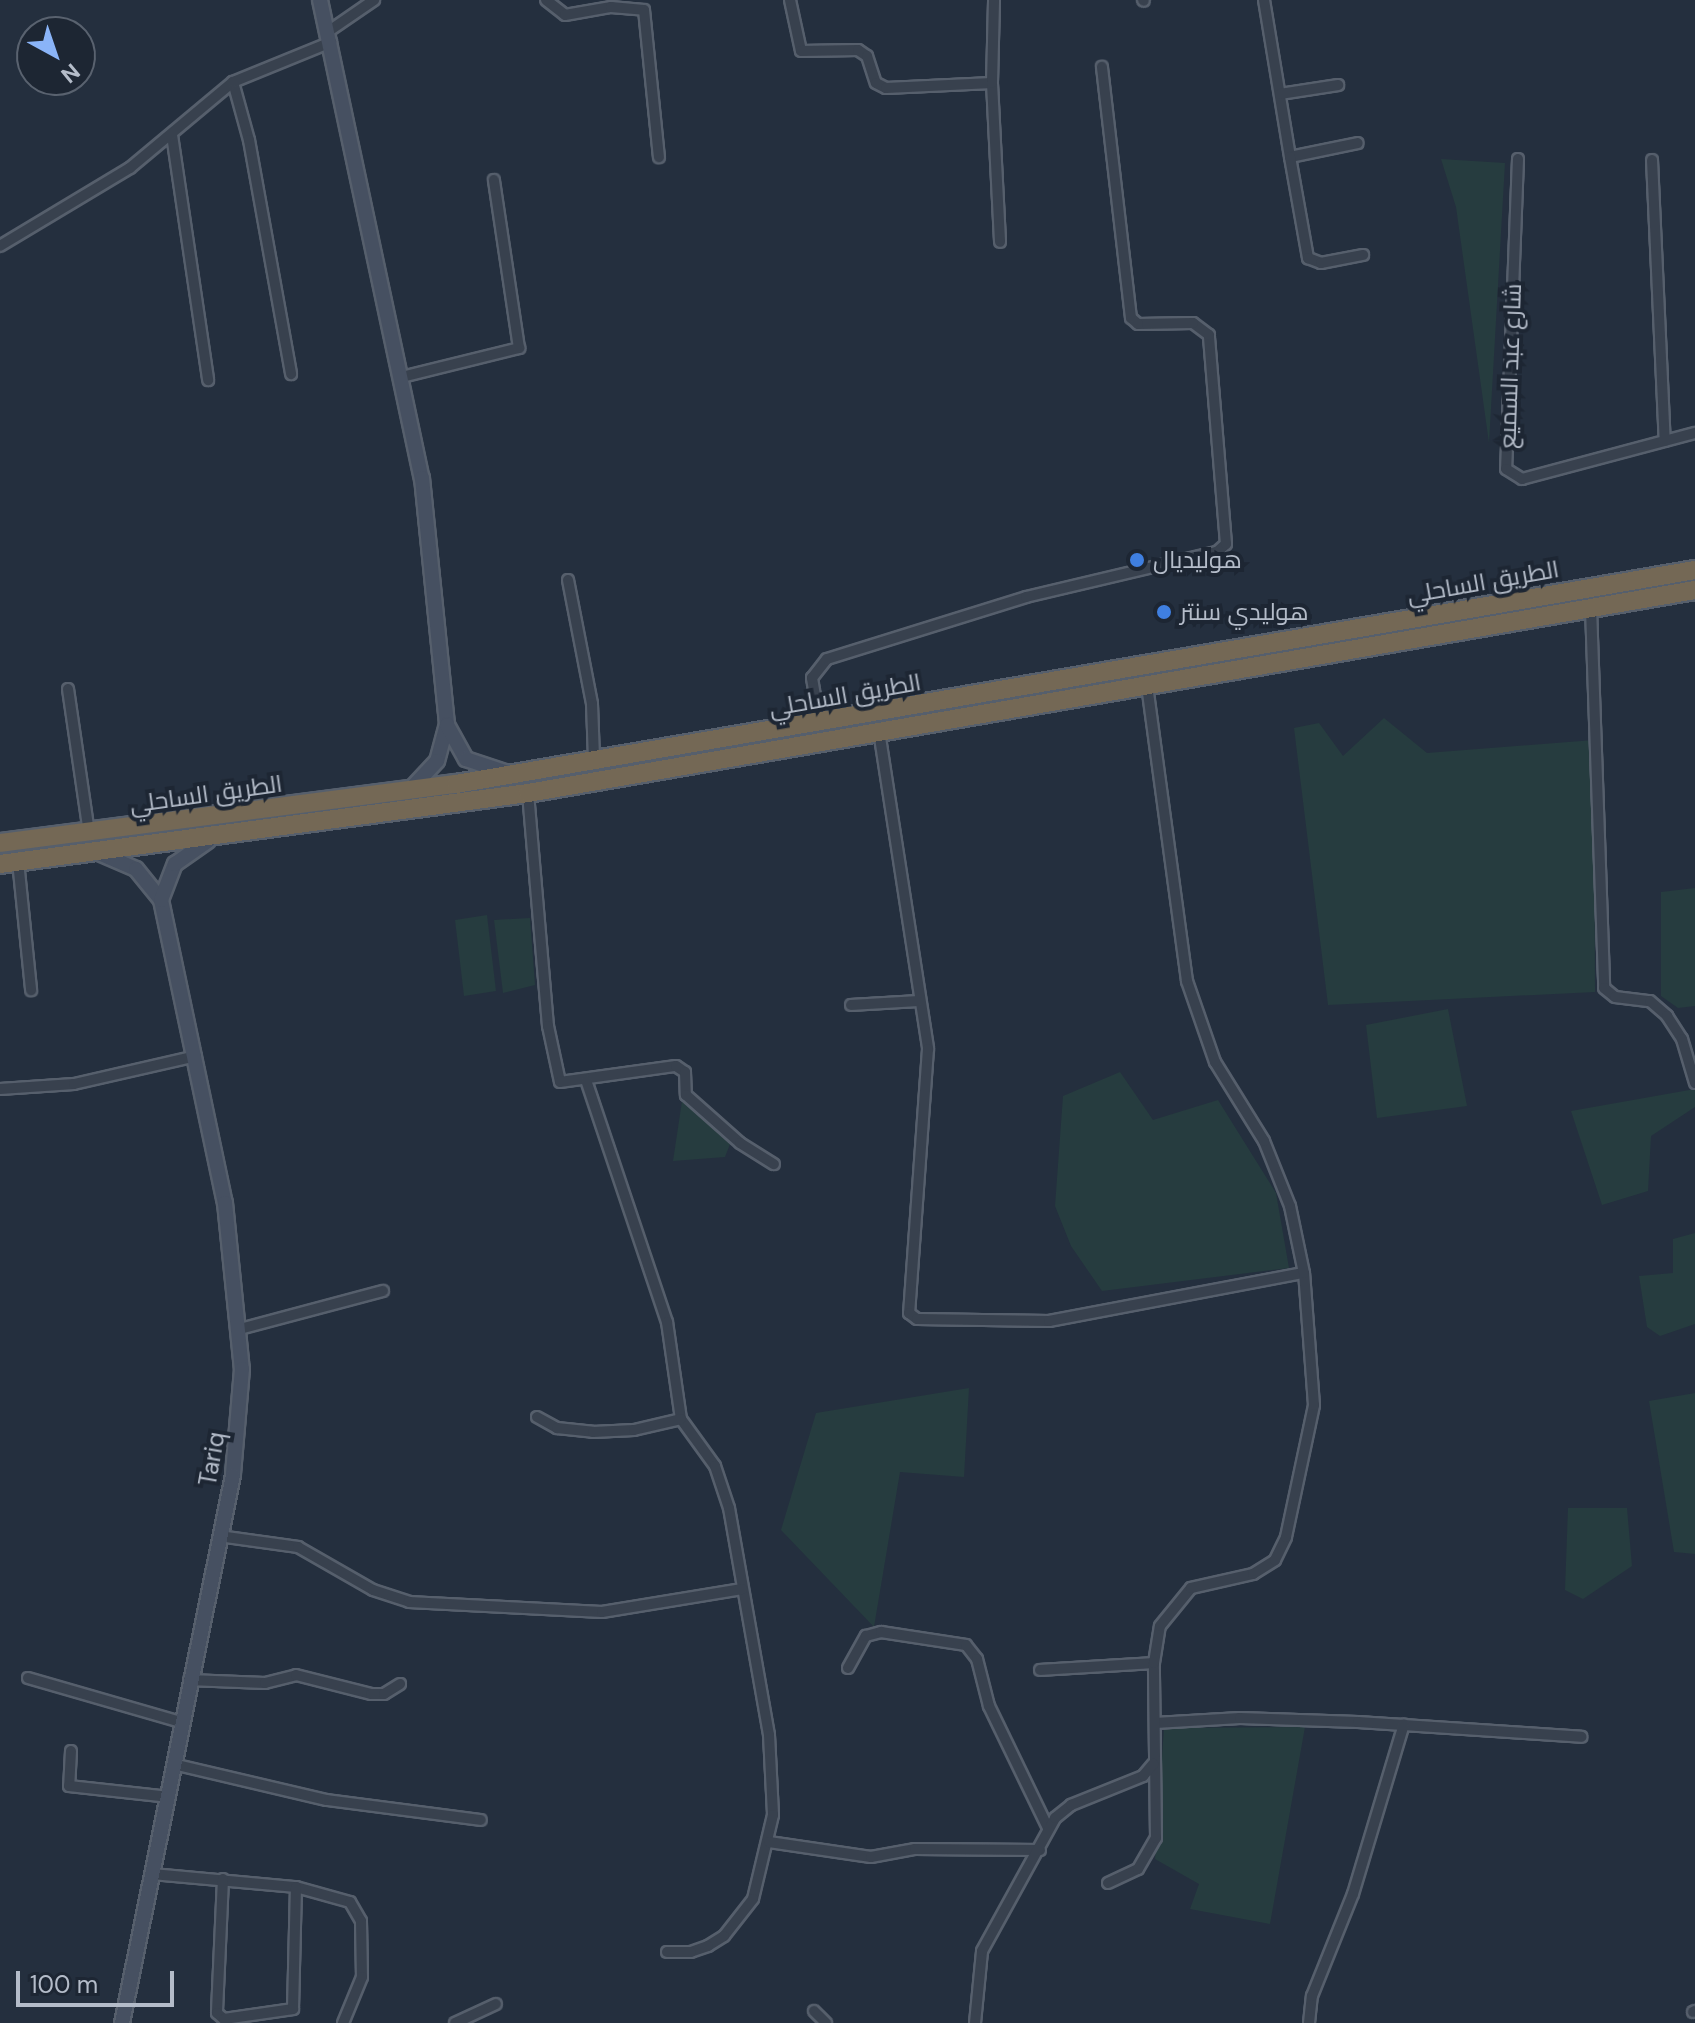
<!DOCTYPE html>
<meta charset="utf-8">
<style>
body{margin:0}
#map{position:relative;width:1695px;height:2023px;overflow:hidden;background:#242f3e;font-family:"DM Sans",Cairo,sans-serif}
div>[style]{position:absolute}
.green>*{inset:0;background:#263c3f}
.roads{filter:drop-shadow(2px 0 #565f6c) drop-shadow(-2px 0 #565f6c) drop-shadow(0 2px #565f6c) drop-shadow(0 -2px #565f6c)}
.street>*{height:10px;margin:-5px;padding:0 5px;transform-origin:5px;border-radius:5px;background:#38414e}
.secondary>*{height:14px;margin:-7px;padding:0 7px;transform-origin:7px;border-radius:7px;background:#465061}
.highway>*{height:18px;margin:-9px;padding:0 9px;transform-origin:9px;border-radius:9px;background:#746855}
.dots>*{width:22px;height:22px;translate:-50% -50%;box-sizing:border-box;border:4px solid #1d2633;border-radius:50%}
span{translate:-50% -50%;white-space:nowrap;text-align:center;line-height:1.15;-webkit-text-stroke:8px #1d2633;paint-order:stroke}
.street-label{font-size:24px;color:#b4bcc9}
.poi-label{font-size:24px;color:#b4bcc9}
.left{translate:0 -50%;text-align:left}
.north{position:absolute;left:16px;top:16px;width:80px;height:80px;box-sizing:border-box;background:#1d2633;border:2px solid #59626f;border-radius:50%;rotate:140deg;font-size:22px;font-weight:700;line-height:32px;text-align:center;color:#b4bcc9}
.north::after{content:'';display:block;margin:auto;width:28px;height:36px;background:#8ab4f8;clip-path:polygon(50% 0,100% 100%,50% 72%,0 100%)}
.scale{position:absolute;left:16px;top:1971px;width:158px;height:36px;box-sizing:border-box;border:4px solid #b4bcc9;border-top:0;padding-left:10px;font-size:24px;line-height:28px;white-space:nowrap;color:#b4bcc9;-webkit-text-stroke:6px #1d2633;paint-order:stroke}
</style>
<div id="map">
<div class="green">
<div style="clip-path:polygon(1441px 159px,1505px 163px,1489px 443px,1456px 207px)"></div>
<div style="clip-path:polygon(1384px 718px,1427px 753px,1594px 740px,1595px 992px,1328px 1005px,1294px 728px,1319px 723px,1343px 756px)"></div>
<div style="clip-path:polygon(1695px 888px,1695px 1006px,1678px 1008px,1661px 996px,1661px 892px)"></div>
<div style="clip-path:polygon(487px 915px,496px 991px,464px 996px,455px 920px)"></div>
<div style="clip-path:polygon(530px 918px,535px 985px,503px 993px,494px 920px)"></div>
<div style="clip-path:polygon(1448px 1009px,1467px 1106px,1377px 1118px,1366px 1025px)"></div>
<div style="clip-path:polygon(1120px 1072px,1153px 1120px,1218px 1100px,1276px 1193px,1289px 1268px,1102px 1291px,1071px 1246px,1055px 1206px,1063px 1096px)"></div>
<div style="clip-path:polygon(1695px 1089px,1695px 1107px,1651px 1136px,1648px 1191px,1602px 1205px,1571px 1111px)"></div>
<div style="clip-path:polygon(682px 1101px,730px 1144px,725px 1157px,673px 1161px)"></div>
<div style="clip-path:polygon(1695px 1233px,1695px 1324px,1660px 1336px,1647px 1327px,1639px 1276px,1673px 1273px,1673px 1239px)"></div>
<div style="clip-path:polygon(969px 1388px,964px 1477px,900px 1472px,874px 1627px,781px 1530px,816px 1413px)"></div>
<div style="clip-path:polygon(1695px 1393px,1695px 1554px,1674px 1552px,1649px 1401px)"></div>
<div style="clip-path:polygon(1568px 1508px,1627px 1508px,1632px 1566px,1583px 1599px,1565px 1590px)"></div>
<div style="clip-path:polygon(1305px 1727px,1270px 1924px,1190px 1909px,1199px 1884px,1155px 1859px,1164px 1728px)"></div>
</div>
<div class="roads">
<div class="street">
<div style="left:546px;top:0;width:24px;rotate:38deg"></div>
<div style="left:565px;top:15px;width:47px;rotate:-9.9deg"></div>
<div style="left:611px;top:7px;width:33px;rotate:5deg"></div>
<div style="left:644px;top:10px;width:148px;rotate:84.2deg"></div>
<div style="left:790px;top:0;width:52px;rotate:77.8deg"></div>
<div style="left:801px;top:51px;width:57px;rotate:-1deg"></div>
<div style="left:858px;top:50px;width:11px;rotate:34deg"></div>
<div style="left:867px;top:56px;width:28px;rotate:72deg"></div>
<div style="left:876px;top:83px;width:11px;rotate:27deg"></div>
<div style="left:886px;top:88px;width:106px;rotate:-2.7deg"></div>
<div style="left:992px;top:83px;width:159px;rotate:87.1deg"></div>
<div style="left:1143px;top:0;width:1px;rotate:45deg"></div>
<div style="left:1264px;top:0;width:159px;rotate:80.6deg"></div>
<div style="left:1290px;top:157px;width:69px;rotate:-11.6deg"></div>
<div style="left:329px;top:31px;width:55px;rotate:-34.6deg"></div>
<div style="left:233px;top:82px;width:60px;rotate:74.6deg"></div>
<div style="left:249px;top:140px;width:238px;rotate:79.8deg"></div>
<div style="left:992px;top:83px;width:83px;rotate:-88.6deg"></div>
<div style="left:1280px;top:94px;width:59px;rotate:-8.8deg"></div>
<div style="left:172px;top:135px;width:248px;rotate:81.6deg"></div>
<div style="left:1290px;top:157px;width:103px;rotate:79.9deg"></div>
<div style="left:1308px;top:258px;width:14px;rotate:21deg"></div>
<div style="left:1321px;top:263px;width:43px;rotate:-10.8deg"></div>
<div style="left:1518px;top:159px;width:310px;rotate:92.2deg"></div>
<div style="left:1506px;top:469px;width:19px;rotate:32deg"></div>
<div style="left:1522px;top:479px;width:179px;rotate:-14.9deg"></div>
<div style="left:1652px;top:160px;width:281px;rotate:87.4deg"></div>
<div style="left:0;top:246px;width:152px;rotate:-31deg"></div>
<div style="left:130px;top:168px;width:134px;rotate:-39.9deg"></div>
<div style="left:233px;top:82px;width:106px;rotate:-22.2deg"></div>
<div style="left:402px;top:377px;width:121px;rotate:-13.9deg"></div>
<div style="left:519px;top:348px;width:170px;rotate:-98.5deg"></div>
<div style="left:568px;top:580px;width:126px;rotate:79deg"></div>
<div style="left:592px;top:704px;width:55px;rotate:87.9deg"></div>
<div style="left:1591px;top:608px;width:380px;rotate:88deg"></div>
<div style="left:1604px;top:988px;width:14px;rotate:39deg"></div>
<div style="left:1615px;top:997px;width:35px;rotate:7deg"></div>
<div style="left:1650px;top:1001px;width:23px;rotate:41deg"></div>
<div style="left:1667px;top:1016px;width:27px;rotate:57deg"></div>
<div style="left:1682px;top:1039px;width:46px;rotate:73.5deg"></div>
<div style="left:68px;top:689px;width:146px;rotate:81.7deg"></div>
<div style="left:820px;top:725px;width:48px;rotate:-99.7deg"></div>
<div style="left:812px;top:678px;width:24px;rotate:-52deg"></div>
<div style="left:827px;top:659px;width:208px;rotate:-17.3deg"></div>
<div style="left:1026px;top:597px;width:196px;rotate:-13.3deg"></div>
<div style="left:1217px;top:552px;width:12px;rotate:-42deg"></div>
<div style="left:1226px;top:544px;width:210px;rotate:-94.7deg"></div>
<div style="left:1209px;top:335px;width:20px;rotate:-143deg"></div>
<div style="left:1193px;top:323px;width:55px;rotate:179deg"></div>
<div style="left:1138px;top:324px;width:9px;rotate:-139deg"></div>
<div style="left:1131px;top:318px;width:253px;rotate:-96.6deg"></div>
<div style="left:879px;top:731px;width:322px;rotate:81.2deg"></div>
<div style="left:928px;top:1049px;width:265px;rotate:94.1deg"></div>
<div style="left:909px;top:1313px;width:10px;rotate:37deg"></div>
<div style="left:917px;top:1319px;width:132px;rotate:0.9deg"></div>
<div style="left:1049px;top:1321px;width:259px;rotate:-10.7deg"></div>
<div style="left:528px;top:793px;width:234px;rotate:85.1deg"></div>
<div style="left:548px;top:1026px;width:57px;rotate:77.9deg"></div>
<div style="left:560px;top:1082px;width:117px;rotate:-7.9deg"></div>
<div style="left:676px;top:1066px;width:11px;rotate:34deg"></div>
<div style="left:685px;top:1072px;width:23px;rotate:88deg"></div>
<div style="left:686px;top:1095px;width:72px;rotate:41.6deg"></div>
<div style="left:740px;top:1143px;width:40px;rotate:32deg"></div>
<div style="left:18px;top:861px;width:130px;rotate:84.2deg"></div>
<div style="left:851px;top:1005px;width:67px;rotate:-3.4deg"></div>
<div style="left:586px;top:1080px;width:255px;rotate:71.5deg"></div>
<div style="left:667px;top:1322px;width:98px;rotate:81.8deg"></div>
<div style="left:681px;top:1419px;width:58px;rotate:54.1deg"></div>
<div style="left:715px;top:1466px;width:44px;rotate:71.6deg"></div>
<div style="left:729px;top:1508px;width:230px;rotate:80deg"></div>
<div style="left:769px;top:1735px;width:80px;rotate:87.1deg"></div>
<div style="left:773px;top:1815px;width:86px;rotate:103.4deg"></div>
<div style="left:753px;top:1899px;width:47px;rotate:128.1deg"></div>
<div style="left:724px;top:1936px;width:19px;rotate:148deg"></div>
<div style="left:708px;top:1946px;width:18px;rotate:161deg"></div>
<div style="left:691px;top:1952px;width:24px;rotate:180deg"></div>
<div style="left:0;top:1089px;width:74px;rotate:-3.9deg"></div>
<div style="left:74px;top:1084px;width:125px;rotate:-12.9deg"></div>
<div style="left:240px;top:1329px;width:148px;rotate:-14.9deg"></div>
<div style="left:537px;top:1417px;width:23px;rotate:29deg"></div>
<div style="left:557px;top:1428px;width:36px;rotate:6deg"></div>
<div style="left:593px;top:1432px;width:41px;rotate:-2.8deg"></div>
<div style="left:634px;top:1430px;width:48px;rotate:-13.2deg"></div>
<div style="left:219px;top:1536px;width:80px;rotate:7.9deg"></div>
<div style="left:298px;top:1547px;width:86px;rotate:29.8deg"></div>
<div style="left:373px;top:1590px;width:38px;rotate:18deg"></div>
<div style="left:409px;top:1602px;width:193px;rotate:3deg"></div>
<div style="left:602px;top:1612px;width:142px;rotate:-9.3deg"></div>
<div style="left:848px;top:1668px;width:37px;rotate:-61deg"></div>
<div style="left:866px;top:1636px;width:16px;rotate:-15deg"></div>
<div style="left:881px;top:1632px;width:86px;rotate:8.7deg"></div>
<div style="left:966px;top:1645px;width:18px;rotate:52deg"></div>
<div style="left:977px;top:1659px;width:49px;rotate:75.7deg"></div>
<div style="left:989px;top:1706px;width:136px;rotate:64.2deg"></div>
<div style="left:1040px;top:1670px;width:114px;rotate:-3.5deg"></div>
<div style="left:28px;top:1678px;width:158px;rotate:16.1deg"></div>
<div style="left:189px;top:1680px;width:76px;rotate:2.3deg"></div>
<div style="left:265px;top:1683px;width:32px;rotate:-14deg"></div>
<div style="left:296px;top:1675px;width:77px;rotate:14.2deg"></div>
<div style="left:371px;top:1694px;width:13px"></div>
<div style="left:384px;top:1694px;width:19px;rotate:-32deg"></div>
<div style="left:1155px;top:1723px;width:85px;rotate:-3.4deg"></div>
<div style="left:1240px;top:1718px;width:118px;rotate:1.9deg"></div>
<div style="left:1358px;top:1722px;width:224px;rotate:3.8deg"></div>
<div style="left:71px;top:1751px;width:35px;rotate:93deg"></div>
<div style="left:69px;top:1786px;width:101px;rotate:6.3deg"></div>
<div style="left:173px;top:1764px;width:158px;rotate:13.2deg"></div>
<div style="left:327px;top:1800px;width:155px;rotate:7.4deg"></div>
<div style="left:769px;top:1842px;width:103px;rotate:8.4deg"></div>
<div style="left:871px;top:1857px;width:45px;rotate:-10.3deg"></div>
<div style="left:915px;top:1849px;width:125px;rotate:0.5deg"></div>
<div style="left:152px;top:1874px;width:145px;rotate:5.2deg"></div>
<div style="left:296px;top:1887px;width:56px;rotate:15.5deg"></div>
<div style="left:350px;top:1902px;width:22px;rotate:60deg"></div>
<div style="left:361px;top:1921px;width:56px;rotate:89deg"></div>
<div style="left:362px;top:1977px;width:50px;rotate:112.4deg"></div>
<div style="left:223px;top:1879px;width:134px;rotate:92.6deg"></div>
<div style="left:217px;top:2013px;width:9px;rotate:41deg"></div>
<div style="left:224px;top:2019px;width:70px;rotate:-8.2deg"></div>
<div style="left:293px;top:2009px;width:122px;rotate:-88.6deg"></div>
<div style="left:1108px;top:1883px;width:33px;rotate:-25deg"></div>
<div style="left:1138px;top:1869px;width:36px;rotate:-60deg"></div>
<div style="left:1156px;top:1838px;width:175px;rotate:-90.7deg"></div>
<div style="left:1154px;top:1663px;width:37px;rotate:-81deg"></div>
<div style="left:1160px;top:1626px;width:49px;rotate:-50.8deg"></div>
<div style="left:1191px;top:1588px;width:64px;rotate:-12.7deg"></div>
<div style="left:1253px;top:1574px;width:26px;rotate:-32deg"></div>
<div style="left:1275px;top:1560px;width:25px;rotate:-64deg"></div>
<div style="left:1286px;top:1537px;width:135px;rotate:-78deg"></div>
<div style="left:1314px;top:1405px;width:132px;rotate:-94.3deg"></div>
<div style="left:1304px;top:1273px;width:68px;rotate:-101.8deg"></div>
<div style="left:1290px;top:1206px;width:70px;rotate:-111.8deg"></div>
<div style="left:1264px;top:1141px;width:93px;rotate:-121.8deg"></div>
<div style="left:1215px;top:1062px;width:86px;rotate:-109.1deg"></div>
<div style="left:1187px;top:981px;width:297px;rotate:-97.7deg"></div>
<div style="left:814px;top:2011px;width:17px;rotate:45deg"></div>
<div style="left:1693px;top:2012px;width:2px;rotate:-27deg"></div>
<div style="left:455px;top:2023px;width:45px;rotate:-24.9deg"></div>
<div style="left:975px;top:2023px;width:72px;rotate:-84.4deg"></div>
<div style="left:982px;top:1951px;width:152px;rotate:-61.2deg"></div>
<div style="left:1055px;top:1818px;width:21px;rotate:-39deg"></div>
<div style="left:1071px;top:1805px;width:78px;rotate:-21.9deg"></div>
<div style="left:1143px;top:1776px;width:16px;rotate:-50deg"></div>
<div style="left:1309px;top:2023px;width:27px;rotate:-84deg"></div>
<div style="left:1312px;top:1996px;width:110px;rotate:-68.1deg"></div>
<div style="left:1353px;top:1894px;width:177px;rotate:-73.3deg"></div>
</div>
<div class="secondary">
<div style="left:320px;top:0;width:489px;rotate:78deg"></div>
<div style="left:422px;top:478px;width:247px;rotate:84.2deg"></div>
<div style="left:447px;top:724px;width:38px;rotate:105deg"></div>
<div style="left:437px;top:761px;width:40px;rotate:133deg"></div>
<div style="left:447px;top:725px;width:39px;rotate:61deg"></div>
<div style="left:466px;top:759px;width:44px;rotate:18.4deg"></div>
<div style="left:99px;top:853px;width:40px;rotate:23.4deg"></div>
<div style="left:136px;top:869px;width:40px;rotate:51deg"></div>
<div style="left:161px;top:900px;width:310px;rotate:78.1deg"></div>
<div style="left:225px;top:1203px;width:167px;rotate:84.2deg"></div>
<div style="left:242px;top:1369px;width:106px;rotate:94.9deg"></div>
<div style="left:233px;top:1475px;width:559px;rotate:101.45deg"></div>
<div style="left:161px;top:900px;width:39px;rotate:-69deg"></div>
<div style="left:175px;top:864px;width:40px;rotate:-34.9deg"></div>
</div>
<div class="highway">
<div style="left:0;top:843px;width:460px;rotate:-7.4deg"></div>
<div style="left:456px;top:784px;width:1257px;rotate:-9.8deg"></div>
<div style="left:0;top:864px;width:533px;rotate:-7.66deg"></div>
<div style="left:528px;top:793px;width:1185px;rotate:-9.87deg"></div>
</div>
</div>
<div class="dots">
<div style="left:1137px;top:560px;background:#3f7fe0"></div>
<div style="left:1164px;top:612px;background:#3f7fe0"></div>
</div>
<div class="street-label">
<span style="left:1510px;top:366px;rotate:-88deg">شارع عبد السميع</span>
<span style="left:1483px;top:582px;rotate:-10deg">الطريق الساحلي</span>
<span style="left:845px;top:695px;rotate:-10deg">الطريق الساحلي</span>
<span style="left:206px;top:794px;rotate:-8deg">الطريق الساحلي</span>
<span style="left:212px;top:1459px;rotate:-80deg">Tariq</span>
</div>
<div class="poi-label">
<span class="left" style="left:1153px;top:560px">هوليديال</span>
<span class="left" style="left:1180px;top:612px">هوليدي سنتر</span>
</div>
<div class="north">N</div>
<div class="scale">100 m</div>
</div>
